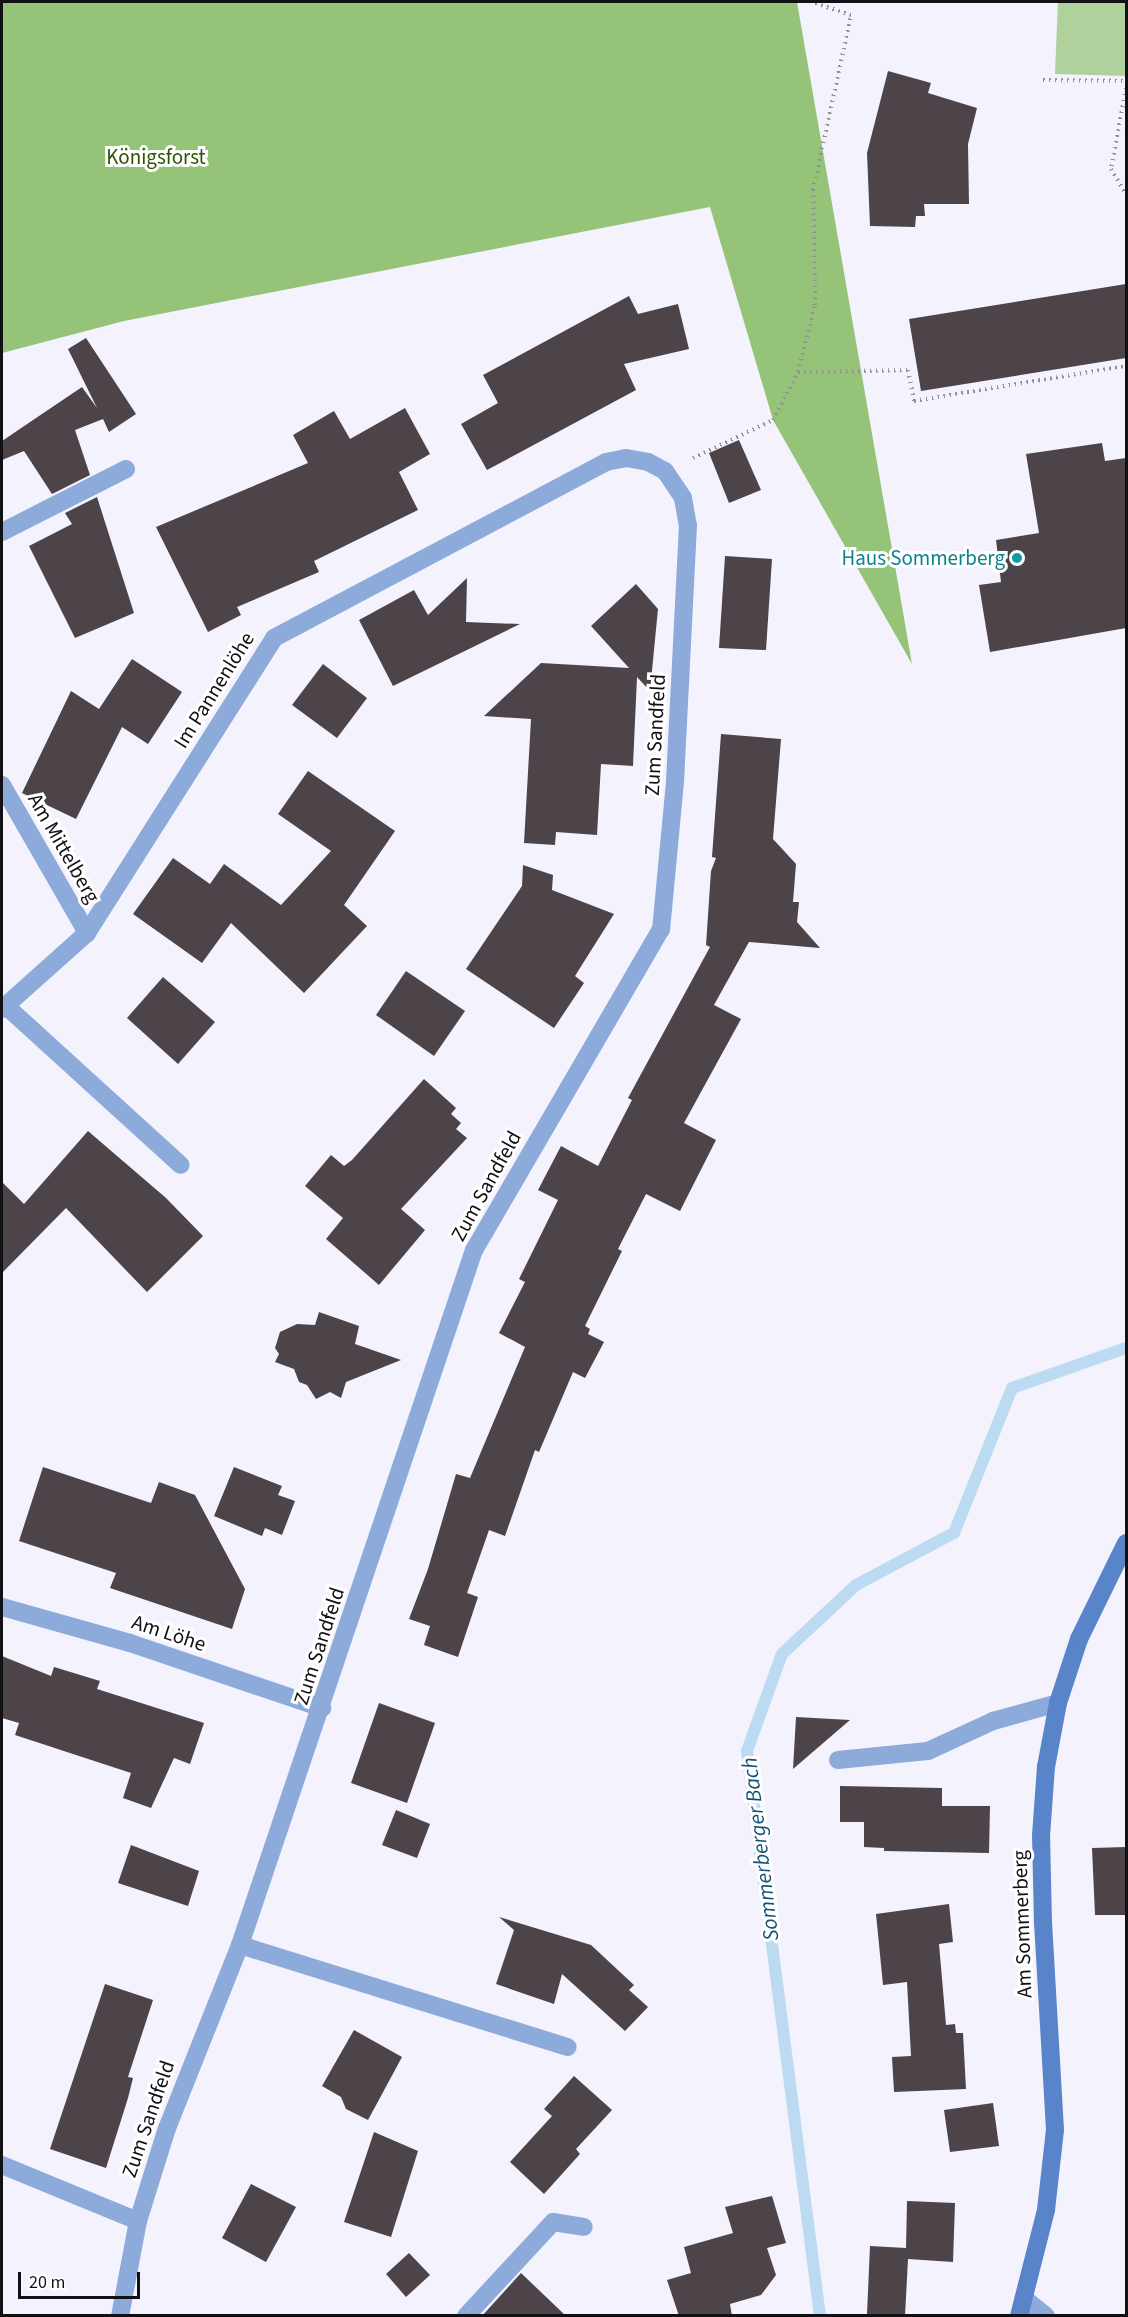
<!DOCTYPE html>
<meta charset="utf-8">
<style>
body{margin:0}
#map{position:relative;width:1128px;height:2317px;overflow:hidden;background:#f4f2fc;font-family:"Source Sans 3",sans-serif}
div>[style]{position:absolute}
.green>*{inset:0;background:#afd19b}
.forest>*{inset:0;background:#95c378}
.stream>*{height:12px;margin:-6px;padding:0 6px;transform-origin:6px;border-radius:6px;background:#bcdbf2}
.building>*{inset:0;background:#4c4448}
.path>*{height:4px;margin-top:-2px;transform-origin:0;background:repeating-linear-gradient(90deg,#919097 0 1.5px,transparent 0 6px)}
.lane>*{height:18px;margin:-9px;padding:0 9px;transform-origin:9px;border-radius:9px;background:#8caada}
.street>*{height:18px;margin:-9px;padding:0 9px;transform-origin:9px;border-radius:9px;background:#8caada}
.secondary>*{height:18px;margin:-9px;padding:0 9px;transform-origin:9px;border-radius:9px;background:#5984ca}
.dots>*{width:16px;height:16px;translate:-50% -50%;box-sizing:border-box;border:3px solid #fff;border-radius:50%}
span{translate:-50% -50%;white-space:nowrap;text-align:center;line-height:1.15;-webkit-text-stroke:6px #fff;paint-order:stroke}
.park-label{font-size:21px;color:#2c5400}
.culture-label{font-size:21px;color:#0d838f}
.right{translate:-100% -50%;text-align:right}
.street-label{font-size:21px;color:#111114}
.water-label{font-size:22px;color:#135176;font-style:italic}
.frame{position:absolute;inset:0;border:3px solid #111114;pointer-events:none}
.scale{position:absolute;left:18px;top:2272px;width:122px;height:27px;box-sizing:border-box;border:3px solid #111114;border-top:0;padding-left:8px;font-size:18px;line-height:21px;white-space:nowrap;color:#111114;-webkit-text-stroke:4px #fff;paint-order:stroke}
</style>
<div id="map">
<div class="green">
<div style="clip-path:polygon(1058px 2px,1126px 2px,1126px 76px,1055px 74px)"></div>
</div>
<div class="forest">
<div style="clip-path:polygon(2px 2px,797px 2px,912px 664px,773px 420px,710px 207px,124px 321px,2px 353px)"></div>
</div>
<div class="stream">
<div style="left:820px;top:2316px;width:570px;rotate:-97.36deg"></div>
<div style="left:747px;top:1751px;width:103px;rotate:-70.2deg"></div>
<div style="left:782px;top:1654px;width:101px;rotate:-43deg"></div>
<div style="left:856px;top:1585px;width:111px;rotate:-28deg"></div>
<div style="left:954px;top:1533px;width:156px;rotate:-68.2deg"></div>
<div style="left:1012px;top:1388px;width:118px;rotate:-19.4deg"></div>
</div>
<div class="building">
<div style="clip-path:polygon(888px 71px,931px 83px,928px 93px,977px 108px,968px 144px,969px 204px,924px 204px,925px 216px,916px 216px,915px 227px,870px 226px,867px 153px)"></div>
<div style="clip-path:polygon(1126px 284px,1126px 358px,921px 391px,909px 319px)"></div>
<div style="clip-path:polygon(629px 296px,638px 314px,678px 304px,689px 349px,624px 364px,636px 390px,487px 470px,461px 424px,498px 403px,483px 375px)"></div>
<div style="clip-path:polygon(86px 338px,136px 414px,109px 432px,103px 419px,75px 430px,90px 475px,52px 494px,24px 451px,2px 460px,2px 441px,82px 387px,97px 408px,68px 349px)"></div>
<div style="clip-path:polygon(405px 408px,430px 454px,399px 472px,418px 510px,314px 561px,319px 572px,237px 607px,241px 615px,208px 632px,156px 527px,308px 463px,293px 435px,334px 411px,350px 439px)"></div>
<div style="clip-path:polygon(739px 440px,761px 490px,729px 503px,709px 453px)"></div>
<div style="clip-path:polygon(1102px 443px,1105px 461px,1126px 458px,1126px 628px,990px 652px,979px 585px,1001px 582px,996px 540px,1039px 533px,1026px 454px)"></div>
<div style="clip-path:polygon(97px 497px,134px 613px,75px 638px,29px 546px,72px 524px,65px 513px)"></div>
<div style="clip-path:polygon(725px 556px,772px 559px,766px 650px,719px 648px)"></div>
<div style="clip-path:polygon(467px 578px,466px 622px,520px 624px,393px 686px,359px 620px,414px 590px,428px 615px)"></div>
<div style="clip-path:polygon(636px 584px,658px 609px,650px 691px,637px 677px,633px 766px,601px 764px,597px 835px,556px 832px,555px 845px,524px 843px,531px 719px,484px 716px,541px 663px,629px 668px,591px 626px)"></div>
<div style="clip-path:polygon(132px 659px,182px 692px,148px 744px,122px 727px,76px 819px,22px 793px,71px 691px,99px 709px)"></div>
<div style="clip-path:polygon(323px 664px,367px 698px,337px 738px,292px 705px)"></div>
<div style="clip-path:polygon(721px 734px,781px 739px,773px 839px,796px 864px,793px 902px,799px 902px,797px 922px,820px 948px,749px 942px,714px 1005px,741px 1019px,684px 1123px,716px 1140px,680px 1211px,646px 1194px,618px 1249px,622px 1251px,585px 1326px,590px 1329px,588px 1334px,604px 1342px,585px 1378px,573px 1372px,539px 1452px,535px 1450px,505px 1536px,489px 1530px,467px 1593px,478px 1597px,458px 1657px,424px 1645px,430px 1626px,409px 1619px,428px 1569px,456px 1474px,470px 1478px,525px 1347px,499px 1333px,525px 1282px,519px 1279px,558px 1200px,538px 1190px,561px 1146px,598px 1166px,632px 1100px,628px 1098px,710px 947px,706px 945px,711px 871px,716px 858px,712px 857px)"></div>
<div style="clip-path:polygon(308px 771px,395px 831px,344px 905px,367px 926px,304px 993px,231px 923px,202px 963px,133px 914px,173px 858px,210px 884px,224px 864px,281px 905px,331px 851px,278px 814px)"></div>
<div style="clip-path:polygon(523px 865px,553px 875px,552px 890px,614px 914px,575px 976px,584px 983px,554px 1028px,466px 969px,522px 886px)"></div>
<div style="clip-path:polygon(406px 971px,465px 1011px,434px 1056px,376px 1015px)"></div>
<div style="clip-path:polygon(163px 977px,215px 1022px,178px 1064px,127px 1018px)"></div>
<div style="clip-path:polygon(424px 1079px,456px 1108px,451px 1114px,461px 1123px,456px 1129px,467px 1138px,401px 1209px,425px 1230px,379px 1285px,326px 1239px,343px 1218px,305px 1186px,331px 1155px,344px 1166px,352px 1160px)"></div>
<div style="clip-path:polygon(88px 1131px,166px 1198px,203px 1236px,147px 1292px,66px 1208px,2px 1273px,2px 1182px,24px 1204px)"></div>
<div style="clip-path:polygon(319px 1312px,359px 1326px,355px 1344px,401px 1360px,346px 1382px,341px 1398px,330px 1392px,316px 1399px,307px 1385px,299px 1382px,294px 1369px,275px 1362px,279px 1354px,275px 1348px,280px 1332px,297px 1324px,315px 1325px)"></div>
<div style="clip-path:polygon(43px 1467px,151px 1503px,159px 1482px,195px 1495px,245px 1589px,232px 1629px,110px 1588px,116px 1573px,19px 1541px)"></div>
<div style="clip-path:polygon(234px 1467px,282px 1486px,278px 1495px,295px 1501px,282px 1535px,265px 1528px,262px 1536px,214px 1516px)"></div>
<div style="clip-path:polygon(2px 1656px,51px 1676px,54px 1667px,100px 1681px,97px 1689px,204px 1723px,190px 1764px,174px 1758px,151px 1808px,123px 1798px,131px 1773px,15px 1735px,19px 1723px,2px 1718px)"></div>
<div style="clip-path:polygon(379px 1703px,435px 1723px,407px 1803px,351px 1783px)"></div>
<div style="clip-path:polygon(796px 1717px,850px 1720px,793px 1769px)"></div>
<div style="clip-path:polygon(840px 1786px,942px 1788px,942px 1806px,990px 1806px,989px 1853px,884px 1851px,884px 1848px,864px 1847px,864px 1822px,840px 1822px)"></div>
<div style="clip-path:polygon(396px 1810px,430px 1824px,417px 1858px,382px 1845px)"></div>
<div style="clip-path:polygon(131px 1845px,199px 1871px,188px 1906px,118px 1883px)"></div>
<div style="clip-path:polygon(1126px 1847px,1126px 1915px,1095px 1915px,1092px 1848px)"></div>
<div style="clip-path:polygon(949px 1904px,953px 1942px,939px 1944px,946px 2025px,955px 2024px,956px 2033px,963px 2033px,966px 2089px,894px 2092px,892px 2057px,911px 2056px,907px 1982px,883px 1985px,876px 1914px)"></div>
<div style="clip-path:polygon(499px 1917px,591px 1945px,634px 1985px,629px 1990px,648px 2007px,625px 2031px,562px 1974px,554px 2004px,496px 1984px,514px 1930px)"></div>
<div style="clip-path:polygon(105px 1984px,153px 2000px,128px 2077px,133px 2078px,128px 2098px,106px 2168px,50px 2149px)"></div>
<div style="clip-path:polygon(354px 2030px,402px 2057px,368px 2120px,346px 2109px,341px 2097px,322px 2086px)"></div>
<div style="clip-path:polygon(574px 2076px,612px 2110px,576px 2149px,580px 2154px,544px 2194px,510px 2162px,552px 2116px,544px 2109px)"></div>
<div style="clip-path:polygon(993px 2103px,999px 2146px,950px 2152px,944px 2110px)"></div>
<div style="clip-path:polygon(374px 2132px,418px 2151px,391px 2237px,344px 2222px)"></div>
<div style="clip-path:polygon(251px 2184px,296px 2207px,266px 2262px,222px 2238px)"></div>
<div style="clip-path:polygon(772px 2196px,786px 2243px,767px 2248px,776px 2275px,761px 2295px,730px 2304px,732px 2316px,679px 2316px,667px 2280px,691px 2273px,684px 2247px,733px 2233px,725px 2207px)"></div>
<div style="clip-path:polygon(907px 2201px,955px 2203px,953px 2262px,908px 2259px,905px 2316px,867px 2314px,870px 2246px,906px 2248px)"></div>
<div style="clip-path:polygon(409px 2253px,430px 2275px,406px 2297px,386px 2274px)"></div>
<div style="clip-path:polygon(521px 2273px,566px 2316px,482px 2316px)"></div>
</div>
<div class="path">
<div style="left:1043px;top:80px;width:83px;rotate:0.7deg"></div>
<div style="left:1126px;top:88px;width:82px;rotate:100.5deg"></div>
<div style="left:1111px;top:169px;width:29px;rotate:59deg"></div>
<div style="left:798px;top:372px;width:69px;rotate:-75.8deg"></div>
<div style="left:815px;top:305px;width:115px;rotate:-91deg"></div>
<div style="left:813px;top:190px;width:179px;rotate:-77.7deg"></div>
<div style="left:851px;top:15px;width:41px;rotate:-161.6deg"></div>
<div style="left:693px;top:458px;width:89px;rotate:-25.4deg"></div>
<div style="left:773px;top:420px;width:54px;rotate:-62.5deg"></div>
<div style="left:798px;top:372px;width:110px;rotate:-1deg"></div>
<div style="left:908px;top:370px;width:32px;rotate:79deg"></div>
<div style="left:914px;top:401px;width:215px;rotate:-9.4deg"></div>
</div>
<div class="lane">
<div style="left:2px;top:532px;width:139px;rotate:-26.9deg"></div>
<div style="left:6px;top:1006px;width:236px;rotate:42.3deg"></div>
<div style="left:838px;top:1760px;width:90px;rotate:-5.7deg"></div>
<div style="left:928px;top:1751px;width:72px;rotate:-24.8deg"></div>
<div style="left:993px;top:1721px;width:67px;rotate:-15.5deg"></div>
<div style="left:240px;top:1945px;width:343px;rotate:17.3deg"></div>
<div style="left:466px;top:2316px;width:128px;rotate:-47.2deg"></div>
<div style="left:553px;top:2222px;width:31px;rotate:9deg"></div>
</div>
<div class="street">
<div style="left:2px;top:785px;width:171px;rotate:60.1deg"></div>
<div style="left:2px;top:1009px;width:114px;rotate:-41.8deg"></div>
<div style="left:87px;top:933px;width:349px;rotate:-57.6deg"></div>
<div style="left:274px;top:638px;width:376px;rotate:-27.9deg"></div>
<div style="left:606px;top:462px;width:20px;rotate:-11deg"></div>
<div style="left:626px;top:458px;width:22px;rotate:10deg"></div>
<div style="left:648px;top:462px;width:19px;rotate:28deg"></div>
<div style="left:665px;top:471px;width:32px;rotate:56deg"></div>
<div style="left:683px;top:498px;width:27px;rotate:80deg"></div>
<div style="left:688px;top:525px;width:257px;rotate:92.9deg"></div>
<div style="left:675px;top:782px;width:148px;rotate:95.4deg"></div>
<div style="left:661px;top:929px;width:371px;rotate:120.2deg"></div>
<div style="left:474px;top:1250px;width:733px;rotate:108.61deg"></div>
<div style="left:240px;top:1945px;width:197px;rotate:111.7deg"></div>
<div style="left:167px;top:2128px;width:97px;rotate:107.3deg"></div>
<div style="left:138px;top:2221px;width:97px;rotate:100.7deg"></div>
<div style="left:2px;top:1607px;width:133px;rotate:15.7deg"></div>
<div style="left:130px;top:1643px;width:203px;rotate:18.7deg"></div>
<div style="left:2px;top:2165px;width:147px;rotate:22.4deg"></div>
<div style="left:1025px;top:2299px;width:27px;rotate:39deg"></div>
</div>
<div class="secondary">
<div style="left:1019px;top:2316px;width:109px;rotate:-75.7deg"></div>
<div style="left:1046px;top:2210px;width:81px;rotate:-83.6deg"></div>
<div style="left:1055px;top:2130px;width:207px;rotate:-93.3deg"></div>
<div style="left:1043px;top:1923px;width:87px;rotate:-91.3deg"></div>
<div style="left:1041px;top:1836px;width:69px;rotate:-85.9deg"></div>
<div style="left:1046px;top:1767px;width:65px;rotate:-79.4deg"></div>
<div style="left:1058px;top:1703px;width:67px;rotate:-71.8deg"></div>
<div style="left:1079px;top:1639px;width:107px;rotate:-63.9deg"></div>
</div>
<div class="dots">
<div style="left:1017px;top:558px;background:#0f9aa8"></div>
</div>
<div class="park-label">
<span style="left:156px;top:157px">Königsforst</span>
</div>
<div class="culture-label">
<span class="right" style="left:1005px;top:558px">Haus Sommerberg</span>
</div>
<div class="street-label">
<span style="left:214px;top:690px;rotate:-58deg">Im Pannenlöhe</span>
<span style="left:655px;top:735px;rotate:-87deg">Zum Sandfeld</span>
<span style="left:64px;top:848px;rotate:60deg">Am Mittelberg</span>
<span style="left:486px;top:1186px;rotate:-61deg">Zum Sandfeld</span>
<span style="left:169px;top:1633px;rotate:18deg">Am Löhe</span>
<span style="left:319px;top:1646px;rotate:-72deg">Zum Sandfeld</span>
<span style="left:1022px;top:1924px;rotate:-92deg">Am Sommerberg</span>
<span style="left:148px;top:2119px;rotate:-71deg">Zum Sandfeld</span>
</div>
<div class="water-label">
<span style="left:761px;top:1849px;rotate:-97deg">Sommerberger Bach</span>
</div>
<div class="frame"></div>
<div class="scale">20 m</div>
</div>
